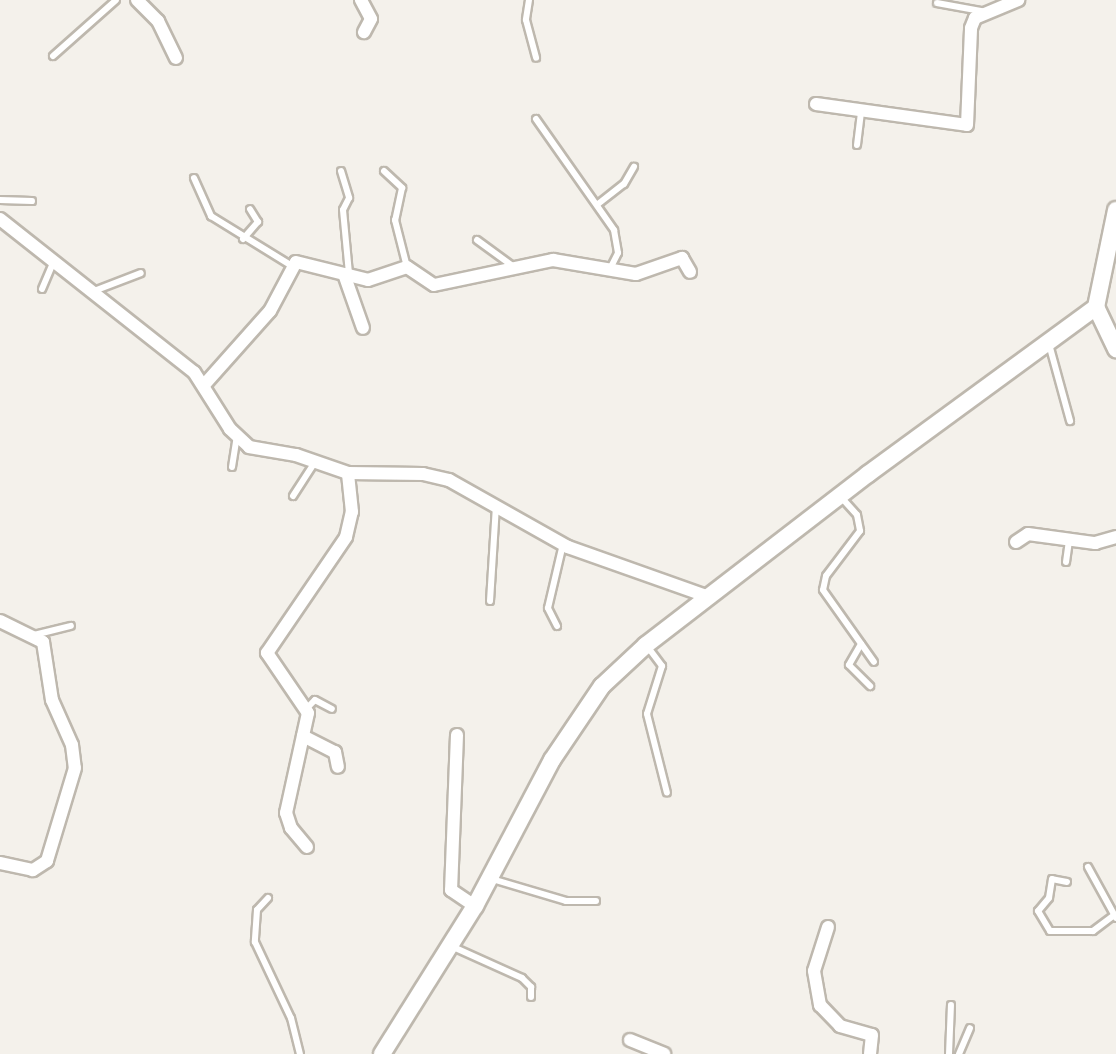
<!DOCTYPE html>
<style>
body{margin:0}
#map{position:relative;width:1116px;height:1054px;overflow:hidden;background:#f4f1eb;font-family:"DM Sans",sans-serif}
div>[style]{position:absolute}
.roads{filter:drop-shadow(2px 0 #beb8ae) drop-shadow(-2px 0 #beb8ae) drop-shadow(0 2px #beb8ae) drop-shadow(0 -2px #beb8ae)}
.service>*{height:6px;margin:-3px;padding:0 3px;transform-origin:3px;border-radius:3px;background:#fff}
.minor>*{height:12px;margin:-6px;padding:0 6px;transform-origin:6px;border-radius:6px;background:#fff}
.tertiary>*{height:16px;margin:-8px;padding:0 8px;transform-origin:8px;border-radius:8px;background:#fff}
span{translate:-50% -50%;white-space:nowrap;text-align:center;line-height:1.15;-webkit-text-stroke:4.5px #fff;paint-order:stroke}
</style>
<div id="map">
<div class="roads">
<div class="service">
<div style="left:529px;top:0;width:20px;rotate:99deg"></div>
<div style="left:526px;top:20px;width:39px;rotate:75deg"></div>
<div style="left:937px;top:3px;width:50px;rotate:10.4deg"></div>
<div style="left:53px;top:56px;width:84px;rotate:-41.6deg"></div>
<div style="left:536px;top:119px;width:136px;rotate:54.9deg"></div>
<div style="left:614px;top:230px;width:23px;rotate:80deg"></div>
<div style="left:618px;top:253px;width:18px;rotate:117deg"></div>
<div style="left:857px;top:145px;width:33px;rotate:-83deg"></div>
<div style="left:341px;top:171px;width:28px;rotate:73deg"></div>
<div style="left:349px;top:198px;width:13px;rotate:117deg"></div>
<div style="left:343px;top:210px;width:64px;rotate:84.6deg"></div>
<div style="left:384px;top:171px;width:25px;rotate:43deg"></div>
<div style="left:402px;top:188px;width:33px;rotate:102deg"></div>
<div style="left:395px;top:220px;width:49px;rotate:75.7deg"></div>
<div style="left:194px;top:178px;width:42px;rotate:65.9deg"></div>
<div style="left:211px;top:216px;width:95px;rotate:31.7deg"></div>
<div style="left:0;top:200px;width:32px;rotate:2deg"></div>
<div style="left:598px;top:204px;width:33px;rotate:-38deg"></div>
<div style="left:624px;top:184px;width:20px;rotate:-60deg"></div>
<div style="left:243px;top:239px;width:23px;rotate:-49deg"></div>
<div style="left:258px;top:222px;width:15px;rotate:-122deg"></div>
<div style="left:477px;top:240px;width:46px;rotate:36.1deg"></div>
<div style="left:42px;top:289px;width:30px;rotate:-67deg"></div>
<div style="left:94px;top:291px;width:50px;rotate:-21deg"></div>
<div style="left:1049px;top:344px;width:80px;rotate:74.7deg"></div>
<div style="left:232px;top:467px;width:30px;rotate:-81deg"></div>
<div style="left:293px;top:496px;width:40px;rotate:-57.1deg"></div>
<div style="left:840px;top:496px;width:25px;rotate:48deg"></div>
<div style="left:857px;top:515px;width:16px;rotate:79deg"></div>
<div style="left:860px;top:531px;width:56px;rotate:127.1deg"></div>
<div style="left:826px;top:576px;width:14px;rotate:102deg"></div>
<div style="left:823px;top:590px;width:88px;rotate:54.7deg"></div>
<div style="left:1066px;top:562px;width:22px;rotate:-82deg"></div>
<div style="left:490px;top:601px;width:95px;rotate:-86.4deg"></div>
<div style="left:557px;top:626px;width:20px;rotate:-117deg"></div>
<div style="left:548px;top:608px;width:66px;rotate:-76.8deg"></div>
<div style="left:34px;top:635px;width:38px;rotate:-14deg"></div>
<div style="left:861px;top:644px;width:24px;rotate:120deg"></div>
<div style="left:849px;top:665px;width:30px;rotate:45deg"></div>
<div style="left:647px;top:646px;width:25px;rotate:53deg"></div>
<div style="left:662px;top:666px;width:50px;rotate:107.4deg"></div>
<div style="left:647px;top:714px;width:81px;rotate:75.8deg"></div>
<div style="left:307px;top:708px;width:11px;rotate:-45deg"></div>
<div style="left:315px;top:700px;width:19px;rotate:28deg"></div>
<div style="left:1088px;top:867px;width:58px;rotate:61.2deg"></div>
<div style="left:492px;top:879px;width:77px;rotate:16.6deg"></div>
<div style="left:566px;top:901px;width:30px"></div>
<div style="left:1067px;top:882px;width:15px;rotate:-169deg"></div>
<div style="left:1052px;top:879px;width:19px;rotate:99deg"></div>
<div style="left:1049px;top:898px;width:17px;rotate:130deg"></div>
<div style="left:1038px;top:911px;width:23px;rotate:59deg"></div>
<div style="left:1050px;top:931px;width:43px"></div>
<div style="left:1093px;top:931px;width:26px;rotate:-37deg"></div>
<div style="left:268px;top:898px;width:16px;rotate:133deg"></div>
<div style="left:257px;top:910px;width:32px;rotate:94deg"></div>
<div style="left:255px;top:942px;width:84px;rotate:64.7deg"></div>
<div style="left:291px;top:1018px;width:37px;rotate:76deg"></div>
<div style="left:451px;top:946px;width:78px;rotate:24.3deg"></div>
<div style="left:522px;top:978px;width:13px;rotate:45deg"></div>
<div style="left:531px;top:987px;width:10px;rotate:90deg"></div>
<div style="left:949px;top:1054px;width:49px;rotate:-87.7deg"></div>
<div style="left:959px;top:1054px;width:28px;rotate:-67deg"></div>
</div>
<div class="minor">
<div style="left:137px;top:0;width:30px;rotate:45deg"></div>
<div style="left:158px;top:21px;width:41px;rotate:64.1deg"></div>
<div style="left:361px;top:0;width:21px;rotate:62deg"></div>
<div style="left:371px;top:19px;width:15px;rotate:118deg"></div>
<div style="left:816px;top:104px;width:152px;rotate:7.9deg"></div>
<div style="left:967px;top:125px;width:97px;rotate:-87.6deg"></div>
<div style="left:971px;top:28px;width:11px;rotate:-68deg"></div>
<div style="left:975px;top:18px;width:47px;rotate:-22.7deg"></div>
<div style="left:0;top:219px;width:247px;rotate:38.3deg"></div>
<div style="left:194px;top:372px;width:67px;rotate:57.7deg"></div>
<div style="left:230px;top:429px;width:26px;rotate:43deg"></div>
<div style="left:249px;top:447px;width:48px;rotate:9.7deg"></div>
<div style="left:296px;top:455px;width:55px;rotate:19.1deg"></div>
<div style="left:348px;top:473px;width:75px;rotate:0.8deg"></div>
<div style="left:423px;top:474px;width:27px;rotate:13deg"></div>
<div style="left:449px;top:480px;width:137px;rotate:29.4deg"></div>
<div style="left:568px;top:547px;width:150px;rotate:19.5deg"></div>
<div style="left:344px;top:274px;width:57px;rotate:70.6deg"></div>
<div style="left:204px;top:385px;width:99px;rotate:-48.3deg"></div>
<div style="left:270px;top:311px;width:55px;rotate:-62deg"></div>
<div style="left:296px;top:262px;width:74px;rotate:14deg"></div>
<div style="left:368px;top:280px;width:41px;rotate:-18.4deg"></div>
<div style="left:407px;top:267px;width:32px;rotate:34deg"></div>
<div style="left:434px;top:285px;width:122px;rotate:-11.9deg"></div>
<div style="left:553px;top:260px;width:84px;rotate:9.6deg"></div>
<div style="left:636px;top:274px;width:49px;rotate:-19.2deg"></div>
<div style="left:682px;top:258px;width:16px;rotate:60deg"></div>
<div style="left:1016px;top:542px;width:14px;rotate:-34deg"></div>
<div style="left:1028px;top:534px;width:68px;rotate:7.7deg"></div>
<div style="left:1095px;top:543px;width:22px;rotate:-16deg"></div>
<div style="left:0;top:621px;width:48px;rotate:26deg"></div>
<div style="left:43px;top:642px;width:59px;rotate:81.2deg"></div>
<div style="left:52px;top:700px;width:49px;rotate:66deg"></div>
<div style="left:72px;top:745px;width:23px;rotate:83deg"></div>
<div style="left:75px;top:768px;width:97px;rotate:106.8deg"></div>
<div style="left:47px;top:861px;width:17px;rotate:147deg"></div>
<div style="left:33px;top:870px;width:34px;rotate:-168deg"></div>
<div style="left:457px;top:735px;width:155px;rotate:92.2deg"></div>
<div style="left:451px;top:890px;width:29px;rotate:34deg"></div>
<div style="left:303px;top:736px;width:36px;rotate:27deg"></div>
<div style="left:335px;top:752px;width:15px;rotate:79deg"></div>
<div style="left:307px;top:847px;width:25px;rotate:-130deg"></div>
<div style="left:291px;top:828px;width:16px;rotate:-108deg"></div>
<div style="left:286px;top:813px;width:102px;rotate:-77.6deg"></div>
<div style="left:308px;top:713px;width:73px;rotate:-124.3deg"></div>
<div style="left:267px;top:653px;width:140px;rotate:-55.7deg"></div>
<div style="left:346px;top:537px;width:26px;rotate:-77deg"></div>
<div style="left:352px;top:512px;width:39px;rotate:-96deg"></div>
<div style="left:828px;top:927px;width:46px;rotate:107.7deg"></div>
<div style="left:814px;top:971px;width:35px;rotate:80deg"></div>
<div style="left:820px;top:1005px;width:29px;rotate:46deg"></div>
<div style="left:840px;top:1026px;width:33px;rotate:16deg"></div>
<div style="left:872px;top:1035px;width:19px;rotate:96deg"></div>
<div style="left:630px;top:1040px;width:37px;rotate:22deg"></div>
</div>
<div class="tertiary">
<div style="left:1096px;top:307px;width:47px;rotate:64.5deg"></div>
<div style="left:382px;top:1054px;width:175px;rotate:-57.9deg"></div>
<div style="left:475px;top:906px;width:165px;rotate:-62.2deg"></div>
<div style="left:552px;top:760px;width:89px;rotate:-56deg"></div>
<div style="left:602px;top:686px;width:60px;rotate:-43deg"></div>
<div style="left:646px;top:645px;width:280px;rotate:-37.6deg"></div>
<div style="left:868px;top:474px;width:283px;rotate:-36.2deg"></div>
<div style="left:1096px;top:307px;width:99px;rotate:-78.3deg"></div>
</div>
</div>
</div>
